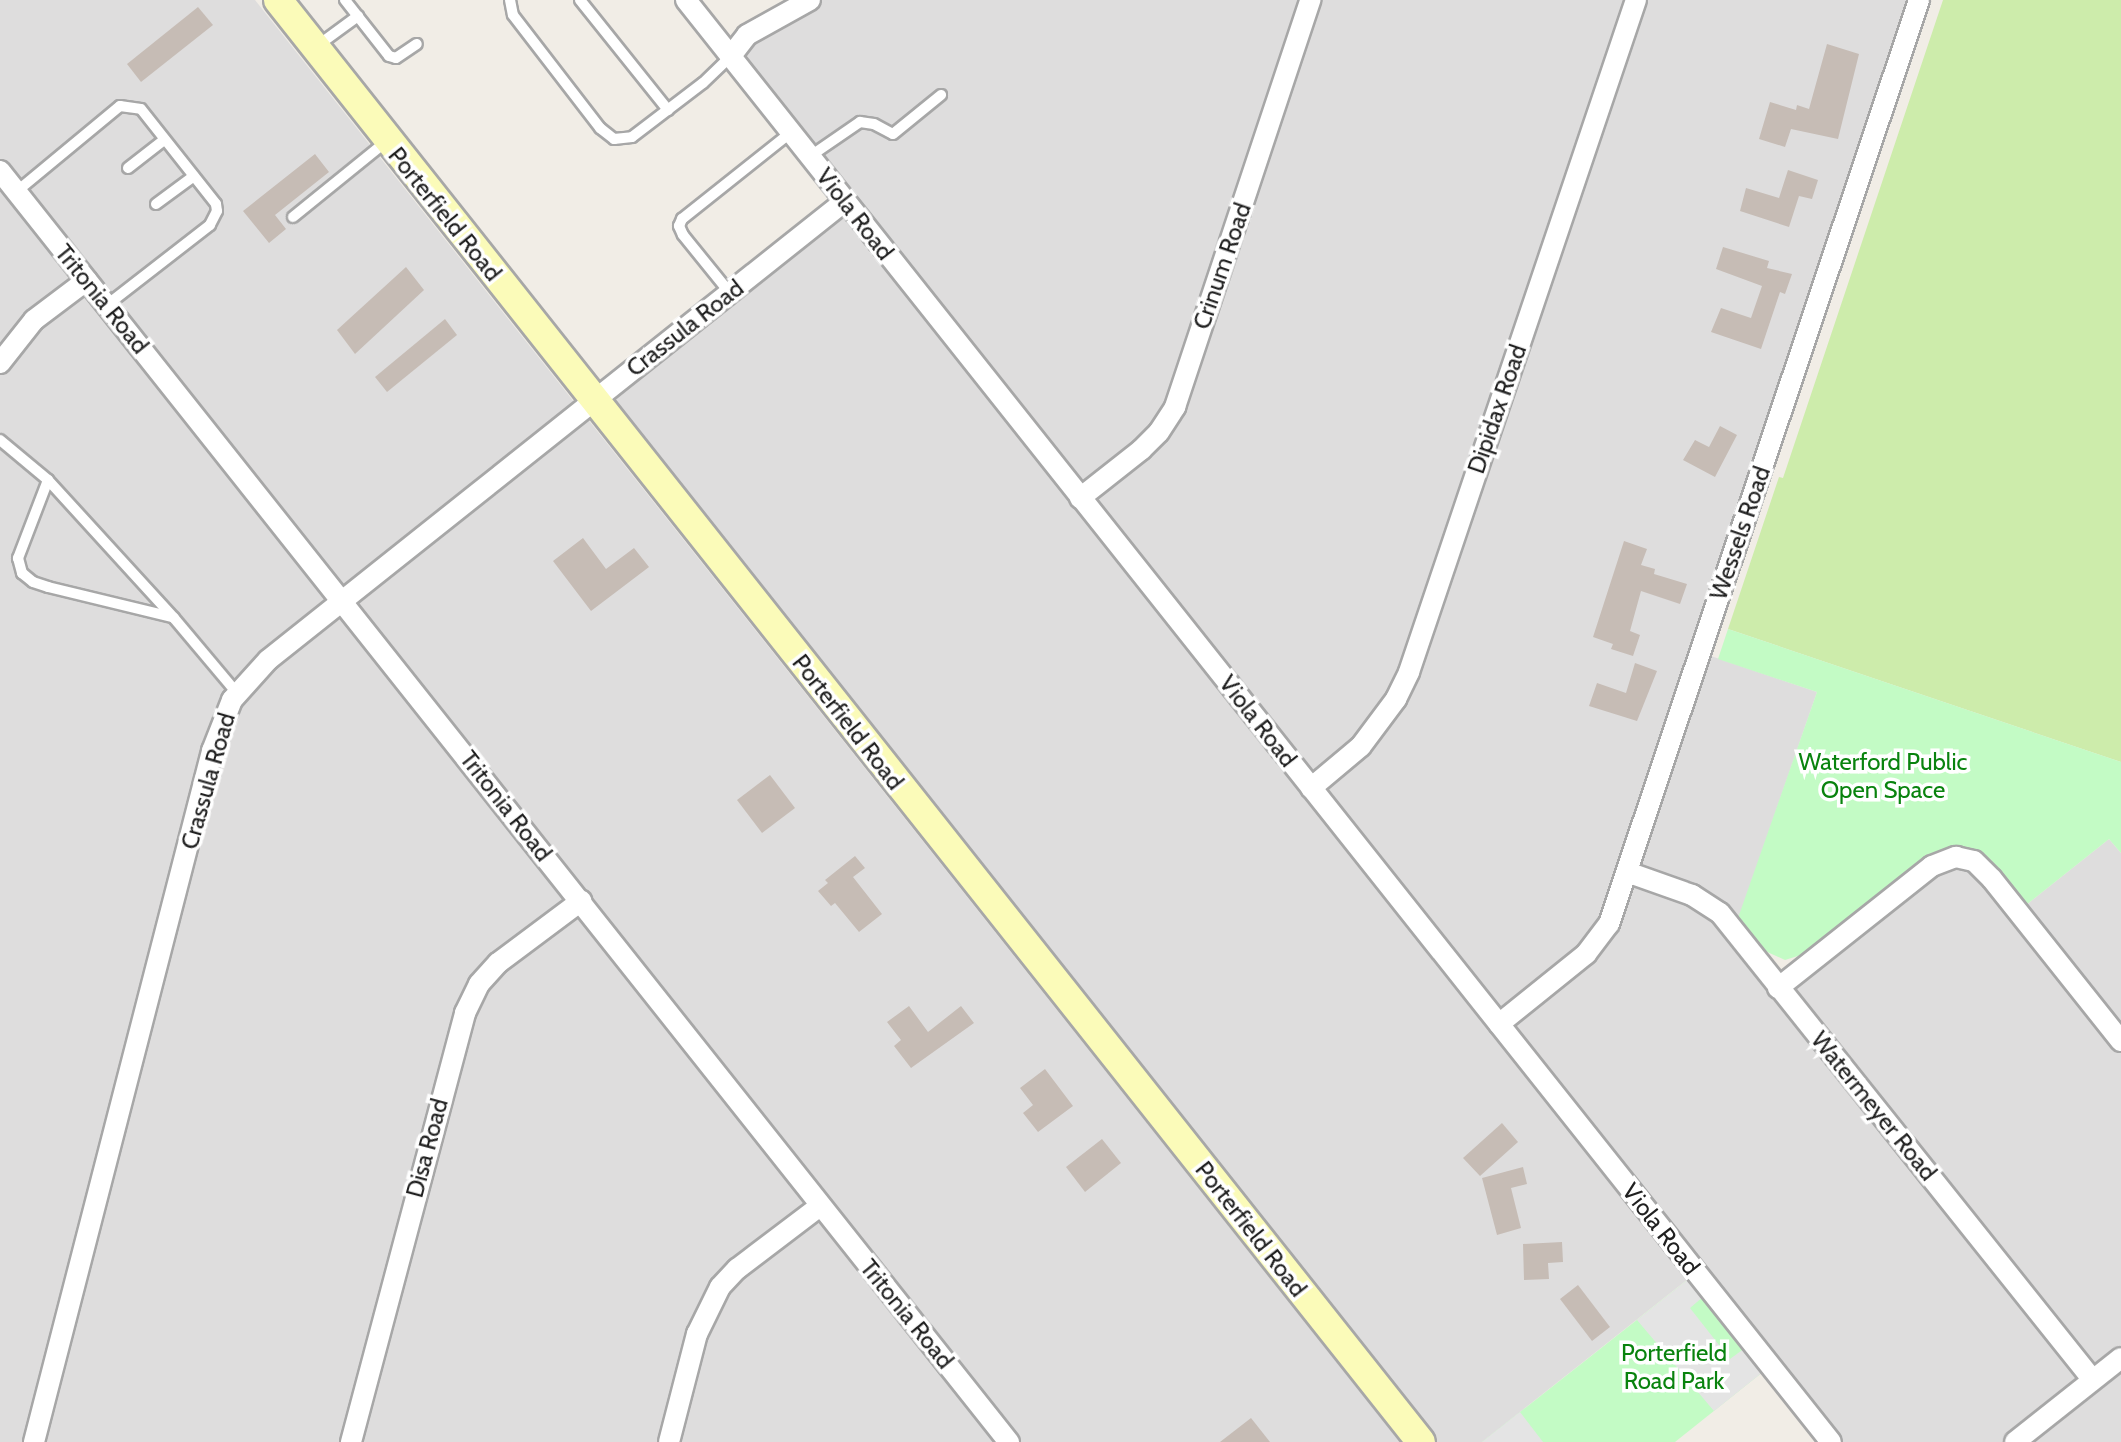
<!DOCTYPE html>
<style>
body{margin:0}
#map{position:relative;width:2121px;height:1442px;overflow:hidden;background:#f1ede6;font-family:Cabin,sans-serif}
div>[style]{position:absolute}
.residential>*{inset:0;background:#dedddd}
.grass>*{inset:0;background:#cdecab}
.park>*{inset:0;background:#c3fbc5}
.parking>*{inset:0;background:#e4e4e4}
.building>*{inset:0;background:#c6bcb5}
.roads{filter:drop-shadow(2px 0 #a7a7a7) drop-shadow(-2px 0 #a7a7a7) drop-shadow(0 2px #a7a7a7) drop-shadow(0 -2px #a7a7a7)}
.lane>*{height:10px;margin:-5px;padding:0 5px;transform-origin:5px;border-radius:5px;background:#fff}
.street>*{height:20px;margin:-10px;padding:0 10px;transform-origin:10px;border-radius:10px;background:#fff}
.secondary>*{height:28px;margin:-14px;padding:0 14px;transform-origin:14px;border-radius:14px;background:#fbfbb9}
span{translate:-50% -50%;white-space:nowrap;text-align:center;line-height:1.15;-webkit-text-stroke:7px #fff;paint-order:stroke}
.street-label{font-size:24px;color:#202020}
.park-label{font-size:24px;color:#09830e}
</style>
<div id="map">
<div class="residential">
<div style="clip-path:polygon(0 0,255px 0,1400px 1442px,0 1442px)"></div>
<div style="clip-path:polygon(814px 0,1920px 0,1702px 653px,1817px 692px,1735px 929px,1780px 987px,1959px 859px,2016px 913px,2109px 839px,2121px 853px,2121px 1442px,1836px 1442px,1697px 1272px,1482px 1442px,1422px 1442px,597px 400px,846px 201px,732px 57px)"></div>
</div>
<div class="grass">
<div style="clip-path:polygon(1943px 0,2121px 0,2121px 762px,1728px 629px,1779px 477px,1783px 478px)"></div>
</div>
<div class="park">
<div style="clip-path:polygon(1728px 629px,2121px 762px,2121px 853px,2109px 839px,2026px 905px,1990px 859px,1958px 845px,1926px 855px,1804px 954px,1785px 960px,1765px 951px,1738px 918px,1817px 692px,1718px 659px)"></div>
<div style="clip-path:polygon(1690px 1278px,1764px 1371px,1675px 1442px,1482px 1442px)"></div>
</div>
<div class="parking">
<div style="clip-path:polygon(1690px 1278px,1704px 1296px,1690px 1308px,1730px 1359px,1745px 1348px,1764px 1371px,1714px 1411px,1637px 1320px)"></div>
<div style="clip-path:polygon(1520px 1412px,1543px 1442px,1482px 1442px)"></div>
</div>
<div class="building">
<div style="clip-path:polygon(198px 7px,213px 25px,141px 82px,127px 64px)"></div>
<div style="clip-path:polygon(1827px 44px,1859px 54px,1838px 139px,1791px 129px,1785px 147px,1759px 139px,1770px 102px,1796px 110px,1797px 105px,1809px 109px)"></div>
<div style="clip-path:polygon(315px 154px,329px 172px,275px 215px,286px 229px,269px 243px,243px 211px)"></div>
<div style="clip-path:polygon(1788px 170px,1818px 180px,1812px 199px,1799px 196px,1789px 227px,1740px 211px,1746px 188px,1779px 198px)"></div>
<div style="clip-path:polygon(1723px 247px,1769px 261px,1767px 268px,1792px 274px,1785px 294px,1780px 292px,1761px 349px,1711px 332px,1721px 308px,1751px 318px,1762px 286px,1716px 269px)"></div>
<div style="clip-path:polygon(406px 267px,424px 290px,355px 354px,337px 330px)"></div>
<div style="clip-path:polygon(445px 319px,457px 335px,387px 392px,375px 377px)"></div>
<div style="clip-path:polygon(1720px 426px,1737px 435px,1715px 477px,1683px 460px,1695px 440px,1709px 447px)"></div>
<div style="clip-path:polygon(583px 538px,606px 569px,634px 548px,649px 567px,591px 611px,553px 561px)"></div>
<div style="clip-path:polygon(1624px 541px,1647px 549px,1641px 565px,1655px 569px,1654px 574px,1687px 584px,1680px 604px,1641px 591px,1630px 631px,1640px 635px,1633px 656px,1611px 649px,1613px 644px,1593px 637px)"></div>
<div style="clip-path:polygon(1635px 663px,1657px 671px,1637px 721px,1589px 706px,1597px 683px,1626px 693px)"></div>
<div style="clip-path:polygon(770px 775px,795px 808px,762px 833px,737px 800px)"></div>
<div style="clip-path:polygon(855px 856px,865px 868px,853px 877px,882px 914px,859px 932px,835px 903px,831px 906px,818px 891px,828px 883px,825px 880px)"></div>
<div style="clip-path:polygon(909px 1006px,928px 1032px,961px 1006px,974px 1023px,911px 1068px,894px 1046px,901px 1040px,887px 1022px)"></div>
<div style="clip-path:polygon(1045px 1069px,1073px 1106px,1038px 1132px,1023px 1113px,1033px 1105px,1020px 1088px)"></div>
<div style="clip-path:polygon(1502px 1123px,1518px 1142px,1480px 1176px,1463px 1158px)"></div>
<div style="clip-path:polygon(1102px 1139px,1121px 1163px,1085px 1192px,1066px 1167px)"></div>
<div style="clip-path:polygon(1523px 1167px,1527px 1184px,1511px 1188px,1521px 1228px,1497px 1235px,1482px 1178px)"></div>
<div style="clip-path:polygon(1562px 1242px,1563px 1262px,1548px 1263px,1549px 1279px,1524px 1280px,1523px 1244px)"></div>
<div style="clip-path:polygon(1578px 1285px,1610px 1327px,1592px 1341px,1560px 1299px)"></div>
<div style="clip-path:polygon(1251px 1418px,1270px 1442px,1220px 1442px)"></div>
</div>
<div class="roads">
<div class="lane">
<div style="left:345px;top:0;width:71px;rotate:51.8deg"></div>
<div style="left:389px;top:56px;width:7px;rotate:16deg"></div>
<div style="left:396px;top:58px;width:25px;rotate:-34deg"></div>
<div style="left:510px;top:0;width:15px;rotate:79deg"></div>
<div style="left:513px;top:15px;width:143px;rotate:52.4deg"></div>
<div style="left:600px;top:128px;width:18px;rotate:38deg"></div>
<div style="left:614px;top:139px;width:18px;rotate:-6deg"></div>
<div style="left:632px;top:137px;width:89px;rotate:-37.3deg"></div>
<div style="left:703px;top:83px;width:37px;rotate:-44deg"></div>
<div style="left:580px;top:0;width:141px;rotate:51.3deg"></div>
<div style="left:317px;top:46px;width:51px;rotate:-36.2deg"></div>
<div style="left:809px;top:157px;width:62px;rotate:-34.5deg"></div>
<div style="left:860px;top:122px;width:14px;rotate:8deg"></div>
<div style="left:874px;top:124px;width:21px;rotate:28deg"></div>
<div style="left:893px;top:134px;width:62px;rotate:-39.1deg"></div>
<div style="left:128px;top:168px;width:46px;rotate:-37.9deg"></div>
<div style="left:16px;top:192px;width:135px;rotate:-39.6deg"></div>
<div style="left:120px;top:106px;width:21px;rotate:8deg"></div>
<div style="left:141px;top:109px;width:121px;rotate:51.7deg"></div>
<div style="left:216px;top:204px;width:7px;rotate:82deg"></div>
<div style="left:217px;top:211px;width:16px;rotate:117deg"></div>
<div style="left:210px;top:225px;width:130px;rotate:142.2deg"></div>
<div style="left:156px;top:204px;width:47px;rotate:-36.4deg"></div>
<div style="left:293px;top:217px;width:121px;rotate:-39deg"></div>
<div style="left:730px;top:293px;width:75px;rotate:-129deg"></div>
<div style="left:683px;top:235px;width:10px;rotate:-114deg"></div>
<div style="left:679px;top:226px;width:8px;rotate:-67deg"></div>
<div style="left:682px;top:219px;width:138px;rotate:-38.5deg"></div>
<div style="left:0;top:440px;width:62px;rotate:39.8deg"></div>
<div style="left:48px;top:480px;width:187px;rotate:47.6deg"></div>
<div style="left:174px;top:618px;width:98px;rotate:50deg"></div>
<div style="left:48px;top:480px;width:84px;rotate:111deg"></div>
<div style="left:18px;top:558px;width:16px;rotate:75deg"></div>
<div style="left:22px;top:573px;width:14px;rotate:39deg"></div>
<div style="left:33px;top:582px;width:16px;rotate:18deg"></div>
<div style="left:48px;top:587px;width:128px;rotate:13.6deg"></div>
</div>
<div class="street">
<div style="left:686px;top:0;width:1841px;rotate:51.55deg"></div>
<div style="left:730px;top:57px;width:28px;rotate:-52deg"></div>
<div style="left:747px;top:35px;width:72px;rotate:-29.1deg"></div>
<div style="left:0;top:171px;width:1623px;rotate:51.56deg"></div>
<div style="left:0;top:363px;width:55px;rotate:-51.7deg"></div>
<div style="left:34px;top:320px;width:66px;rotate:-37deg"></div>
<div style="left:1080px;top:498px;width:78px;rotate:-38.2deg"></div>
<div style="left:1141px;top:450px;width:25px;rotate:-45deg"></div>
<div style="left:1159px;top:432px;width:30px;rotate:-57deg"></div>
<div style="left:1175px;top:407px;width:429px;rotate:-71.6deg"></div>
<div style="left:1311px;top:788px;width:65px;rotate:-40deg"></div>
<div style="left:1361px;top:746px;width:59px;rotate:-53.3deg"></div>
<div style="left:1396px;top:699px;width:30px;rotate:-64deg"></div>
<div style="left:1409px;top:672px;width:709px;rotate:-71.34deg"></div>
<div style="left:1627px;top:872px;width:69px;rotate:19.5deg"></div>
<div style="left:1692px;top:895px;width:33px;rotate:33deg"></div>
<div style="left:1720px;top:913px;width:596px;rotate:51.4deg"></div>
<div style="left:1778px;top:988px;width:196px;rotate:-38.4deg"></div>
<div style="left:1932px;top:866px;width:26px;rotate:-21deg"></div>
<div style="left:1956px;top:857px;width:18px;rotate:13deg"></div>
<div style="left:1974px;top:861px;width:25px;rotate:45deg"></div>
<div style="left:1992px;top:879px;width:207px;rotate:51.5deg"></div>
<div style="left:1499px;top:1024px;width:112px;rotate:-38.8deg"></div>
<div style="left:1586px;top:954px;width:38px;rotate:-53deg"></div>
<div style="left:1609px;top:924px;width:975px;rotate:-71.45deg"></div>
<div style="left:34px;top:1442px;width:714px;rotate:-75.55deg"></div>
<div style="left:212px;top:751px;width:55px;rotate:-68.6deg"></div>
<div style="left:232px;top:700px;width:54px;rotate:-48deg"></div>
<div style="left:268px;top:660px;width:737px;rotate:-38.5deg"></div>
<div style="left:351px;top:1442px;width:444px;rotate:-75.1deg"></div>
<div style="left:465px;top:1013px;width:32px;rotate:-64deg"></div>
<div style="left:479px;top:984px;width:28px;rotate:-48deg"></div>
<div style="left:498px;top:963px;width:104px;rotate:-36.8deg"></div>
<div style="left:669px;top:1442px;width:112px;rotate:-75.5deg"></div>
<div style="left:697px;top:1334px;width:52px;rotate:-63.9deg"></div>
<div style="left:720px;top:1287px;width:25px;rotate:-47deg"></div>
<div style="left:737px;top:1269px;width:104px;rotate:-37.2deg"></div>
<div style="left:2015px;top:1442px;width:135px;rotate:-38.4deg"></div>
</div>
<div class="secondary">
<div style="left:278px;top:0;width:1840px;rotate:51.6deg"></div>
</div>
</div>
<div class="street-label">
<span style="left:445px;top:214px;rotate:51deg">Porterfield Road</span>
<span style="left:855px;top:214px;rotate:52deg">Viola Road</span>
<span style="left:1222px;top:266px;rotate:-71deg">Crinum Road</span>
<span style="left:102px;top:299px;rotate:51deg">Tritonia Road</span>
<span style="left:685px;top:328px;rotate:-38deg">Crassula Road</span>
<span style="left:1497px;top:409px;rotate:-71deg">Dipidax Road</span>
<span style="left:1740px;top:533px;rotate:-71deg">Wessels Road</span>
<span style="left:1258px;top:721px;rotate:52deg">Viola Road</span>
<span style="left:848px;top:722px;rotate:52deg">Porterfield Road</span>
<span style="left:208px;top:781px;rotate:-74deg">Crassula Road</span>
<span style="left:506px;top:806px;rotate:52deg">Tritonia Road</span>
<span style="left:1874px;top:1106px;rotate:51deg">Watermeyer Road</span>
<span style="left:427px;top:1148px;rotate:-75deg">Disa Road</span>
<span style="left:1251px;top:1229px;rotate:52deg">Porterfield Road</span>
<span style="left:1661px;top:1229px;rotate:52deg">Viola Road</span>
<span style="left:907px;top:1314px;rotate:51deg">Tritonia Road</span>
</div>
<div class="park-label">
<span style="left:1883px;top:776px">Waterford Public<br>Open Space</span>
<span style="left:1674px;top:1367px">Porterfield<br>Road Park</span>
</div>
</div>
